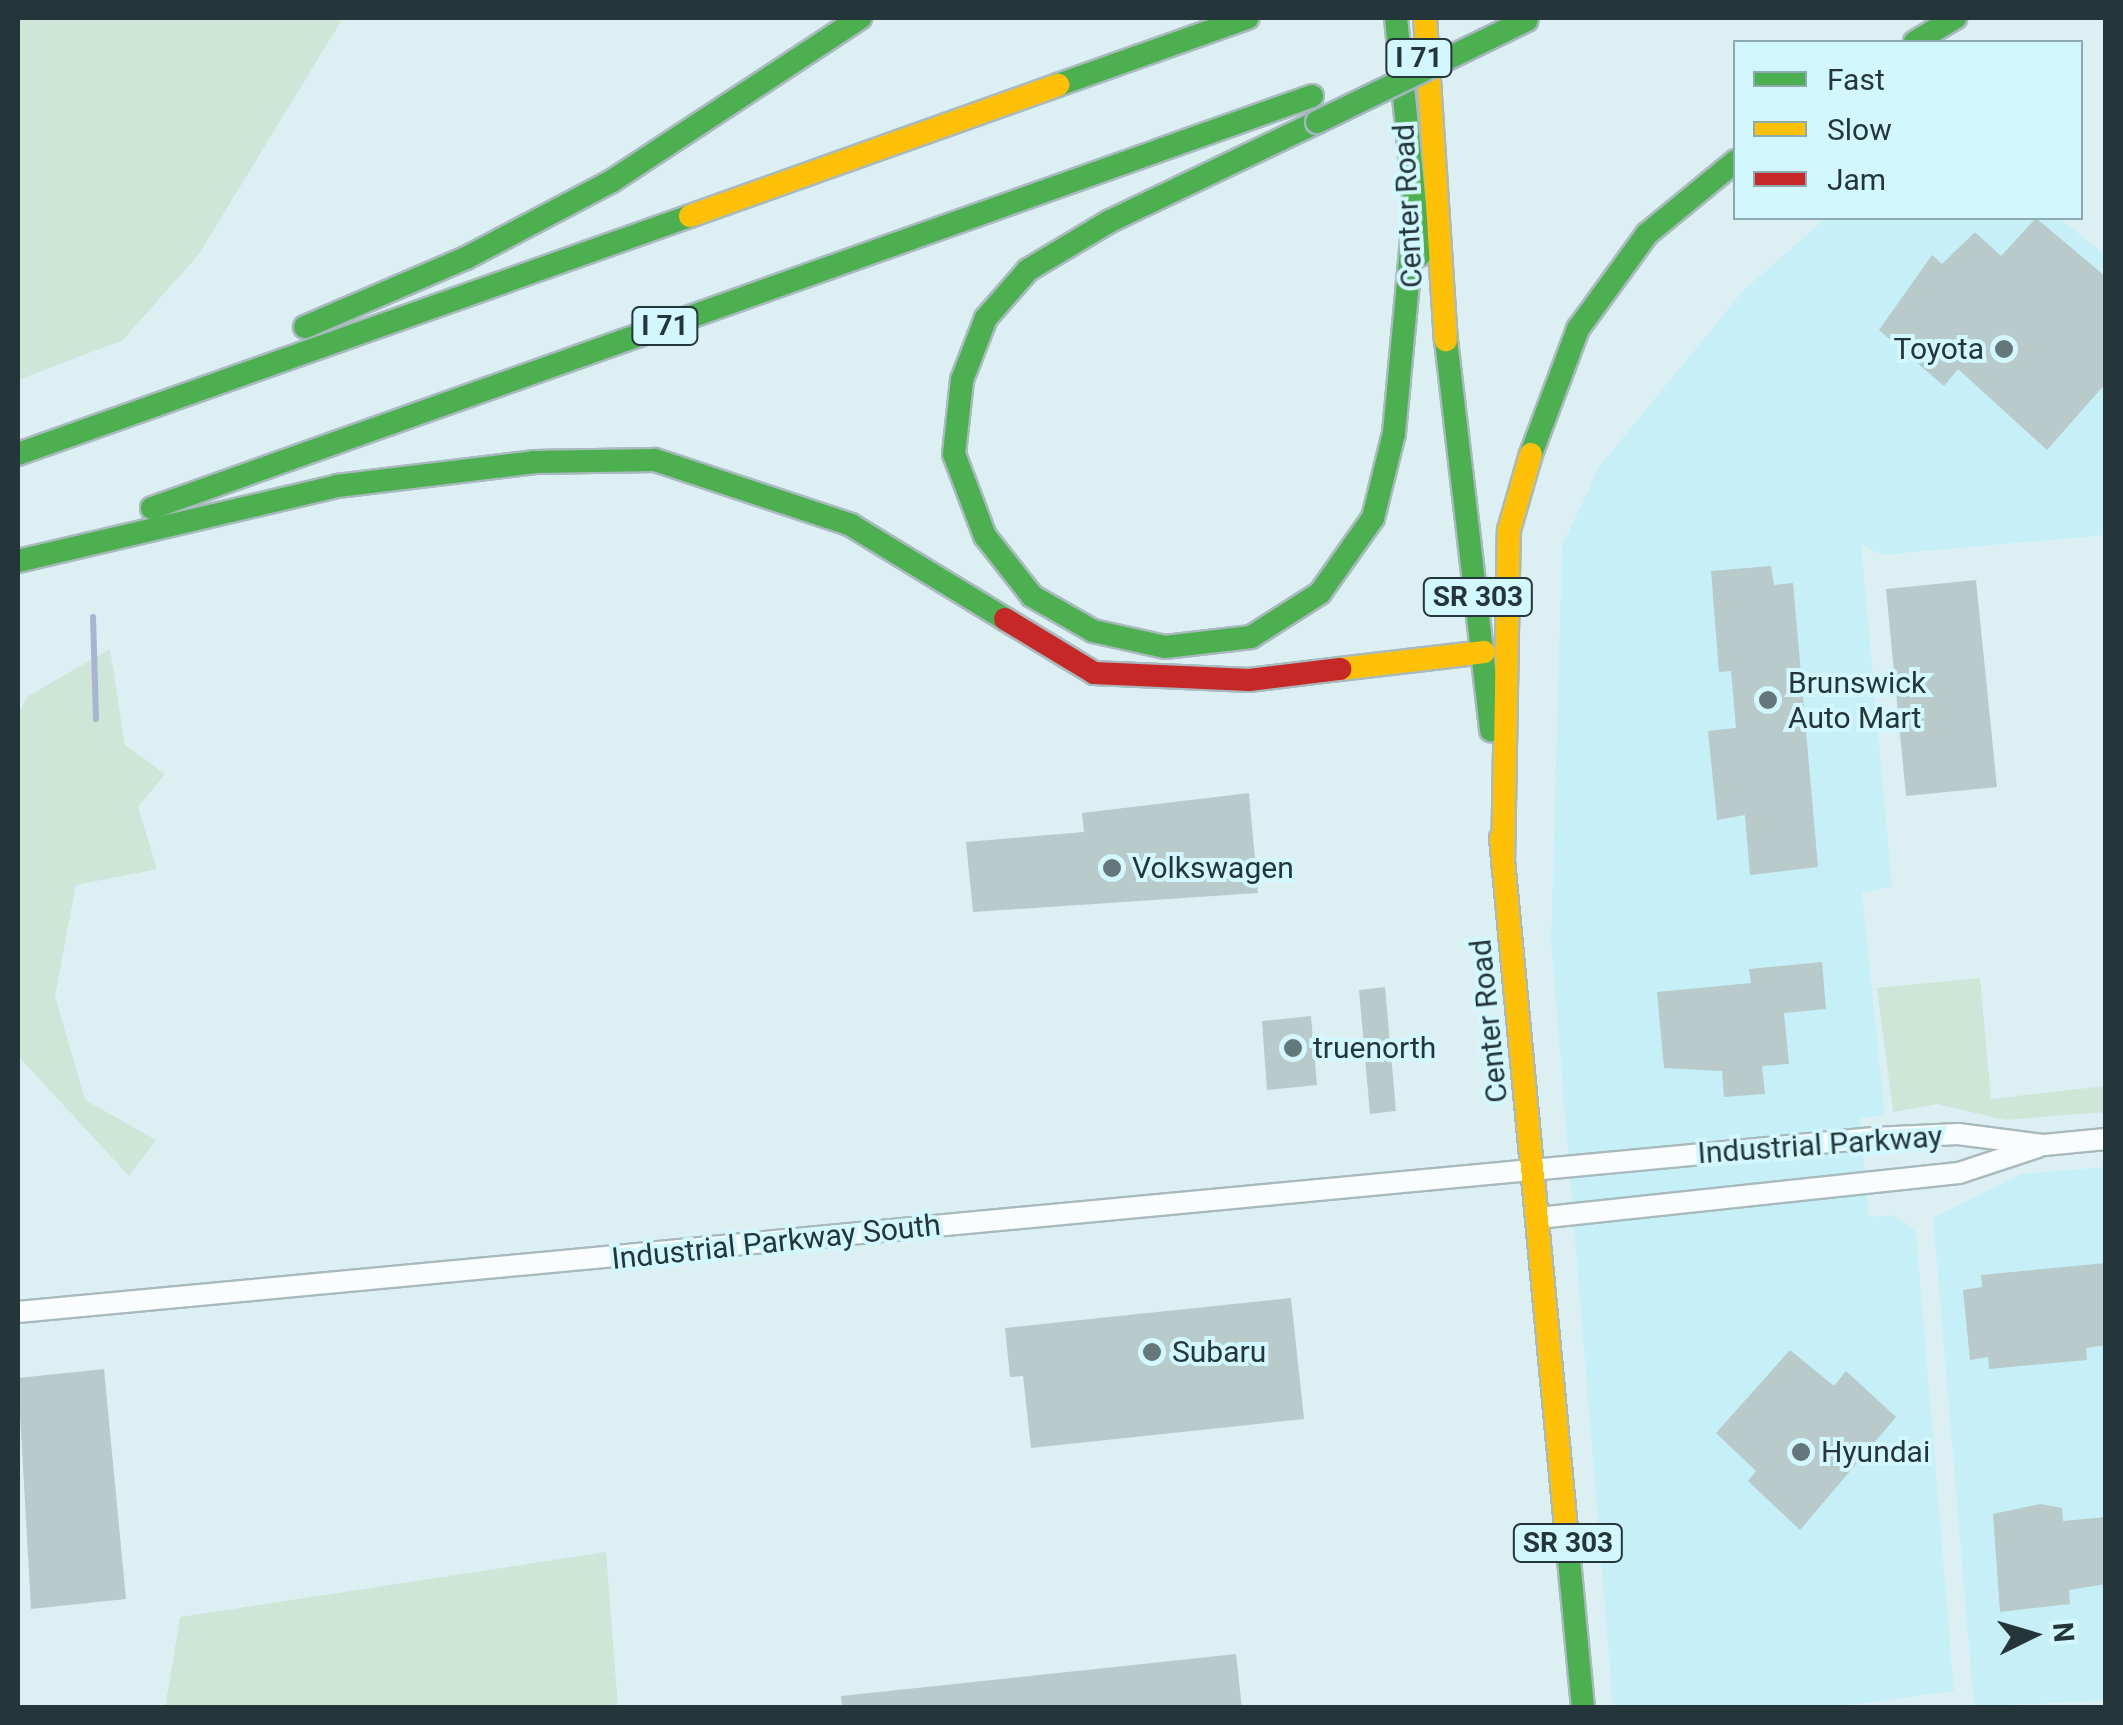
<!DOCTYPE html>
<style>
body{margin:0}
#map{position:relative;width:2123px;height:1725px;overflow:hidden;background:#dcf0f4;font-family:Roboto,sans-serif}
div>[style]{position:absolute}
.built>*{inset:0;background:#c7eff7}
.green>*{inset:0;background:#cde6d7}
.stream>*{height:6px;margin:-3px;padding:0 3px;transform-origin:3px;border-radius:3px;background:#a9b4d2}
.building>*{inset:0;background:#b9caca}
.roads{filter:drop-shadow(2px 0 #a9babe) drop-shadow(-2px 0 #a9babe) drop-shadow(0 2px #a9babe) drop-shadow(0 -2px #a9babe)}
.street>*{height:20px;margin:-10px;padding:0 10px;transform-origin:10px;border-radius:10px;background:#fafdfd}
.fast>*{height:22px;margin:-11px;padding:0 11px;transform-origin:11px;border-radius:11px;background:#4caf50}
.slow>*{height:22px;margin:-11px;padding:0 11px;transform-origin:11px;border-radius:11px;background:#ffc107}
.jam>*{height:22px;margin:-11px;padding:0 11px;transform-origin:11px;border-radius:11px;background:#c62828}
.bridges{filter:drop-shadow(2px 0 #a4b6bf) drop-shadow(-2px 0 #a4b6bf) drop-shadow(0 2px #a4b6bf) drop-shadow(0 -2px #a4b6bf)}
.fast-bridge>*{height:22px;margin:-11px;padding:0 11px;transform-origin:11px;border-radius:11px;background:#4caf50}
.dots>*{width:28px;height:28px;translate:-50% -50%;box-sizing:border-box;border:5px solid #d2f7fe;border-radius:50%}
span{translate:-50% -50%;white-space:nowrap;text-align:center;line-height:1.15;-webkit-text-stroke:8px #d2f7fe;paint-order:stroke}
.shield-label span{padding:2px 8px;background:#d2f7fe;border:2px solid;border-radius:8px;-webkit-text-stroke-width:0}
.shield-label{font-size:28px;color:#24363a;font-weight:700}
.street-label{font-size:30px;color:#24363a}
.poi-label{font-size:30px;color:#24363a}
.right{translate:-100% -50%;text-align:right}
.left{translate:0 -50%;text-align:left}
.frame{position:absolute;inset:0;border:20px solid #24363a;pointer-events:none}
.legend{position:absolute;left:1733px;top:40px;width:350px;height:180px;box-sizing:border-box;background:#d2f7fe;border:2px solid #8caab0;margin:0;padding:12px 18px;list-style:none;font-size:30px;color:#24363a}
.legend li{display:flex;align-items:center;gap:20px;height:50px}
.legend b{width:50px;border:2px solid #8caab0}
.north{position:absolute;left:1983px;top:1585px;width:100px;height:100px;-webkit-text-stroke:8px #d2f7fe;paint-order:stroke;rotate:85deg;font-size:28px;font-weight:700;line-height:40px;text-align:center;color:#24363a}
.north::after{content:'';display:block;margin:auto;width:35px;height:45px;background:#24363a;clip-path:polygon(50% 0,100% 100%,50% 72%,0 100%)}
</style>
<div id="map">
<div class="built">
<div style="clip-path:polygon(1826px 218px,2059px 218px,2105px 255px,2105px 535px,1881px 555px,1861px 543px,1892px 886px,1862px 893px,1885px 1115px,1860px 1118px,1869px 1217px,1895px 1215px,1916px 1232px,1954px 1691px,1828px 1708px,1613px 1707px,1551px 942px,1562px 546px,1599px 467px,1743px 291px)"></div>
<div style="clip-path:polygon(2105px 1167px,2105px 1700px,1974px 1707px,1933px 1218px,2022px 1174px)"></div>
</div>
<div class="green">
<div style="clip-path:polygon(18px 18px,343px 18px,199px 254px,123px 340px,18px 380px)"></div>
<div style="clip-path:polygon(110px 649px,125px 745px,165px 774px,138px 807px,157px 869px,76px 885px,55px 996px,85px 1100px,156px 1140px,129px 1176px,18px 1056px,18px 714px,28px 696px)"></div>
<div style="clip-path:polygon(1980px 978px,1991px 1099px,2105px 1086px,2105px 1112px,2005px 1120px,1937px 1104px,1893px 1112px,1877px 988px)"></div>
<div style="clip-path:polygon(606px 1552px,618px 1707px,165px 1707px,180px 1617px)"></div>
</div>
<div class="stream">
<div style="left:93px;top:617px;width:102px;rotate:88.3deg"></div>
</div>
<div class="building">
<div style="clip-path:polygon(2036px 218px,2106px 277px,2106px 383px,2047px 450px,1958px 369px,1944px 386px,1879px 330px,1932px 255px,1942px 264px,1975px 232px,2001px 256px)"></div>
<div style="clip-path:polygon(1771px 566px,1774px 585px,1793px 583px,1818px 867px,1750px 875px,1745px 815px,1717px 820px,1708px 731px,1736px 728px,1731px 671px,1719px 672px,1711px 571px)"></div>
<div style="clip-path:polygon(1976px 580px,1997px 787px,1906px 796px,1886px 589px)"></div>
<div style="clip-path:polygon(1249px 793px,1258px 893px,973px 912px,966px 842px,1084px 832px,1082px 813px)"></div>
<div style="clip-path:polygon(1822px 962px,1826px 1009px,1784px 1013px,1789px 1064px,1762px 1066px,1765px 1094px,1724px 1097px,1722px 1071px,1664px 1068px,1657px 992px,1751px 983px,1749px 969px)"></div>
<div style="clip-path:polygon(1385px 987px,1396px 1111px,1370px 1114px,1359px 990px)"></div>
<div style="clip-path:polygon(1311px 1016px,1317px 1085px,1267px 1090px,1262px 1021px)"></div>
<div style="clip-path:polygon(2106px 1263px,2106px 1345px,2086px 1348px,2087px 1360px,1989px 1369px,1988px 1357px,1970px 1360px,1963px 1290px,1982px 1287px,1981px 1275px)"></div>
<div style="clip-path:polygon(1291px 1298px,1304px 1419px,1031px 1448px,1023px 1376px,1010px 1377px,1005px 1328px)"></div>
<div style="clip-path:polygon(1790px 1350px,1834px 1386px,1846px 1371px,1896px 1417px,1800px 1530px,1748px 1481px,1756px 1471px,1716px 1433px)"></div>
<div style="clip-path:polygon(104px 1369px,126px 1599px,31px 1609px,18px 1378px)"></div>
<div style="clip-path:polygon(2040px 1504px,2062px 1508px,2063px 1521px,2106px 1517px,2106px 1584px,2069px 1590px,2070px 1604px,2000px 1612px,1993px 1514px)"></div>
<div style="clip-path:polygon(1236px 1654px,1242px 1708px,842px 1708px,841px 1696px)"></div>
</div>
<div class="roads">
<div class="street">
<div style="left:1538px;top:1218px;width:423px;rotate:-6.1deg"></div>
<div style="left:1959px;top:1173px;width:83px;rotate:-18.2deg"></div>
<div style="left:18px;top:1312px;width:1864px;rotate:-5.36deg"></div>
<div style="left:1874px;top:1138px;width:84px;rotate:-2.7deg"></div>
<div style="left:1958px;top:1134px;width:87px;rotate:7.3deg"></div>
<div style="left:2044px;top:1145px;width:62px;rotate:-5.5deg"></div>
</div>
<div class="fast">
<div style="left:1396px;top:18px;width:238px;rotate:84.2deg"></div>
<div style="left:1915px;top:42px;width:47px;rotate:-31deg"></div>
<div style="left:1058px;top:85px;width:201px;rotate:-19.5deg"></div>
<div style="left:1317px;top:122px;width:229px;rotate:154.4deg"></div>
<div style="left:1110px;top:221px;width:96px;rotate:149.1deg"></div>
<div style="left:1028px;top:270px;width:64px;rotate:131.2deg"></div>
<div style="left:986px;top:318px;width:66px;rotate:111.2deg"></div>
<div style="left:962px;top:380px;width:74px;rotate:96.2deg"></div>
<div style="left:954px;top:454px;width:88px;rotate:69.3deg"></div>
<div style="left:985px;top:536px;width:76px;rotate:51.9deg"></div>
<div style="left:1032px;top:596px;width:70px;rotate:29.8deg"></div>
<div style="left:1093px;top:631px;width:74px;rotate:12.5deg"></div>
<div style="left:1165px;top:647px;width:87px;rotate:-6.6deg"></div>
<div style="left:1251px;top:637px;width:82px;rotate:-32.5deg"></div>
<div style="left:1320px;top:593px;width:92px;rotate:-54.8deg"></div>
<div style="left:1373px;top:518px;width:88px;rotate:-76.1deg"></div>
<div style="left:1394px;top:433px;width:205px;rotate:-84.7deg"></div>
<div style="left:305px;top:327px;width:175px;rotate:-23.2deg"></div>
<div style="left:466px;top:258px;width:165px;rotate:-27.8deg"></div>
<div style="left:612px;top:181px;width:297px;rotate:-33.3deg"></div>
<div style="left:1446px;top:340px;width:393px;rotate:83.4deg"></div>
<div style="left:18px;top:454px;width:713px;rotate:-19.5deg"></div>
<div style="left:1531px;top:454px;width:134px;rotate:-69.4deg"></div>
<div style="left:1578px;top:329px;width:117px;rotate:-54deg"></div>
<div style="left:1647px;top:234px;width:115px;rotate:-39.4deg"></div>
<div style="left:152px;top:508px;width:1231px;rotate:-19.55deg"></div>
<div style="left:18px;top:561px;width:328px;rotate:-13.2deg"></div>
<div style="left:337px;top:486px;width:198px;rotate:-6.9deg"></div>
<div style="left:534px;top:462px;width:121px;rotate:-0.9deg"></div>
<div style="left:655px;top:460px;width:206px;rotate:18.3deg"></div>
<div style="left:851px;top:525px;width:180px;rotate:31.4deg"></div>
<div style="left:1566px;top:1528px;width:181px;rotate:84.6deg"></div>
</div>
<div class="slow">
<div style="left:1425px;top:18px;width:323px;rotate:86.3deg"></div>
<div style="left:690px;top:216px;width:391px;rotate:-19.6deg"></div>
<div style="left:1340px;top:669px;width:145px;rotate:-6.7deg"></div>
<div style="left:1501px;top:838px;width:693px;rotate:84.62deg"></div>
<div style="left:1503px;top:864px;width:334px;rotate:-89deg"></div>
<div style="left:1509px;top:530px;width:79px;rotate:-73.9deg"></div>
</div>
<div class="jam">
<div style="left:1005px;top:619px;width:104px;rotate:31.2deg"></div>
<div style="left:1094px;top:673px;width:155px;rotate:2.6deg"></div>
<div style="left:1249px;top:680px;width:92px;rotate:-6.9deg"></div>
</div>
</div>
<div class="bridges">
<div class="fast-bridge">
<div style="left:1317px;top:122px;width:233px;rotate:-25.9deg"></div>
</div>
</div>
<div class="dots">
<div style="left:2004px;top:349px;background:#64777b"></div>
<div style="left:1768px;top:700px;background:#64777b"></div>
<div style="left:1112px;top:868px;background:#64777b"></div>
<div style="left:1293px;top:1048px;background:#64777b"></div>
<div style="left:1152px;top:1352px;background:#64777b"></div>
<div style="left:1801px;top:1452px;background:#64777b"></div>
</div>
<div class="shield-label">
<span style="left:1419px;top:58px">I 71</span>
<span style="left:665px;top:326px">I 71</span>
<span style="left:1478px;top:597px">SR 303</span>
<span style="left:1568px;top:1543px">SR 303</span>
</div>
<div class="street-label">
<span style="left:1408px;top:206px;rotate:-93deg">Center Road</span>
<span style="left:1489px;top:1021px;rotate:-96deg">Center Road</span>
<span style="left:1820px;top:1145px;rotate:-4deg">Industrial Parkway</span>
<span style="left:776px;top:1242px;rotate:-6deg">Industrial Parkway South</span>
</div>
<div class="poi-label">
<span class="right" style="left:1984px;top:349px">Toyota</span>
<span class="left" style="left:1788px;top:700px">Brunswick<br>Auto Mart</span>
<span class="left" style="left:1132px;top:868px">Volkswagen</span>
<span class="left" style="left:1313px;top:1048px">truenorth</span>
<span class="left" style="left:1172px;top:1352px">Subaru</span>
<span class="left" style="left:1821px;top:1452px">Hyundai</span>
</div>
<div class="frame"></div>
<ul class="legend">
<li><b style="height:12px;background:#4caf50"></b>Fast</li>
<li><b style="height:12px;background:#ffc107"></b>Slow</li>
<li><b style="height:12px;background:#c62828"></b>Jam</li>
</ul>
<div class="north">N</div>
</div>
